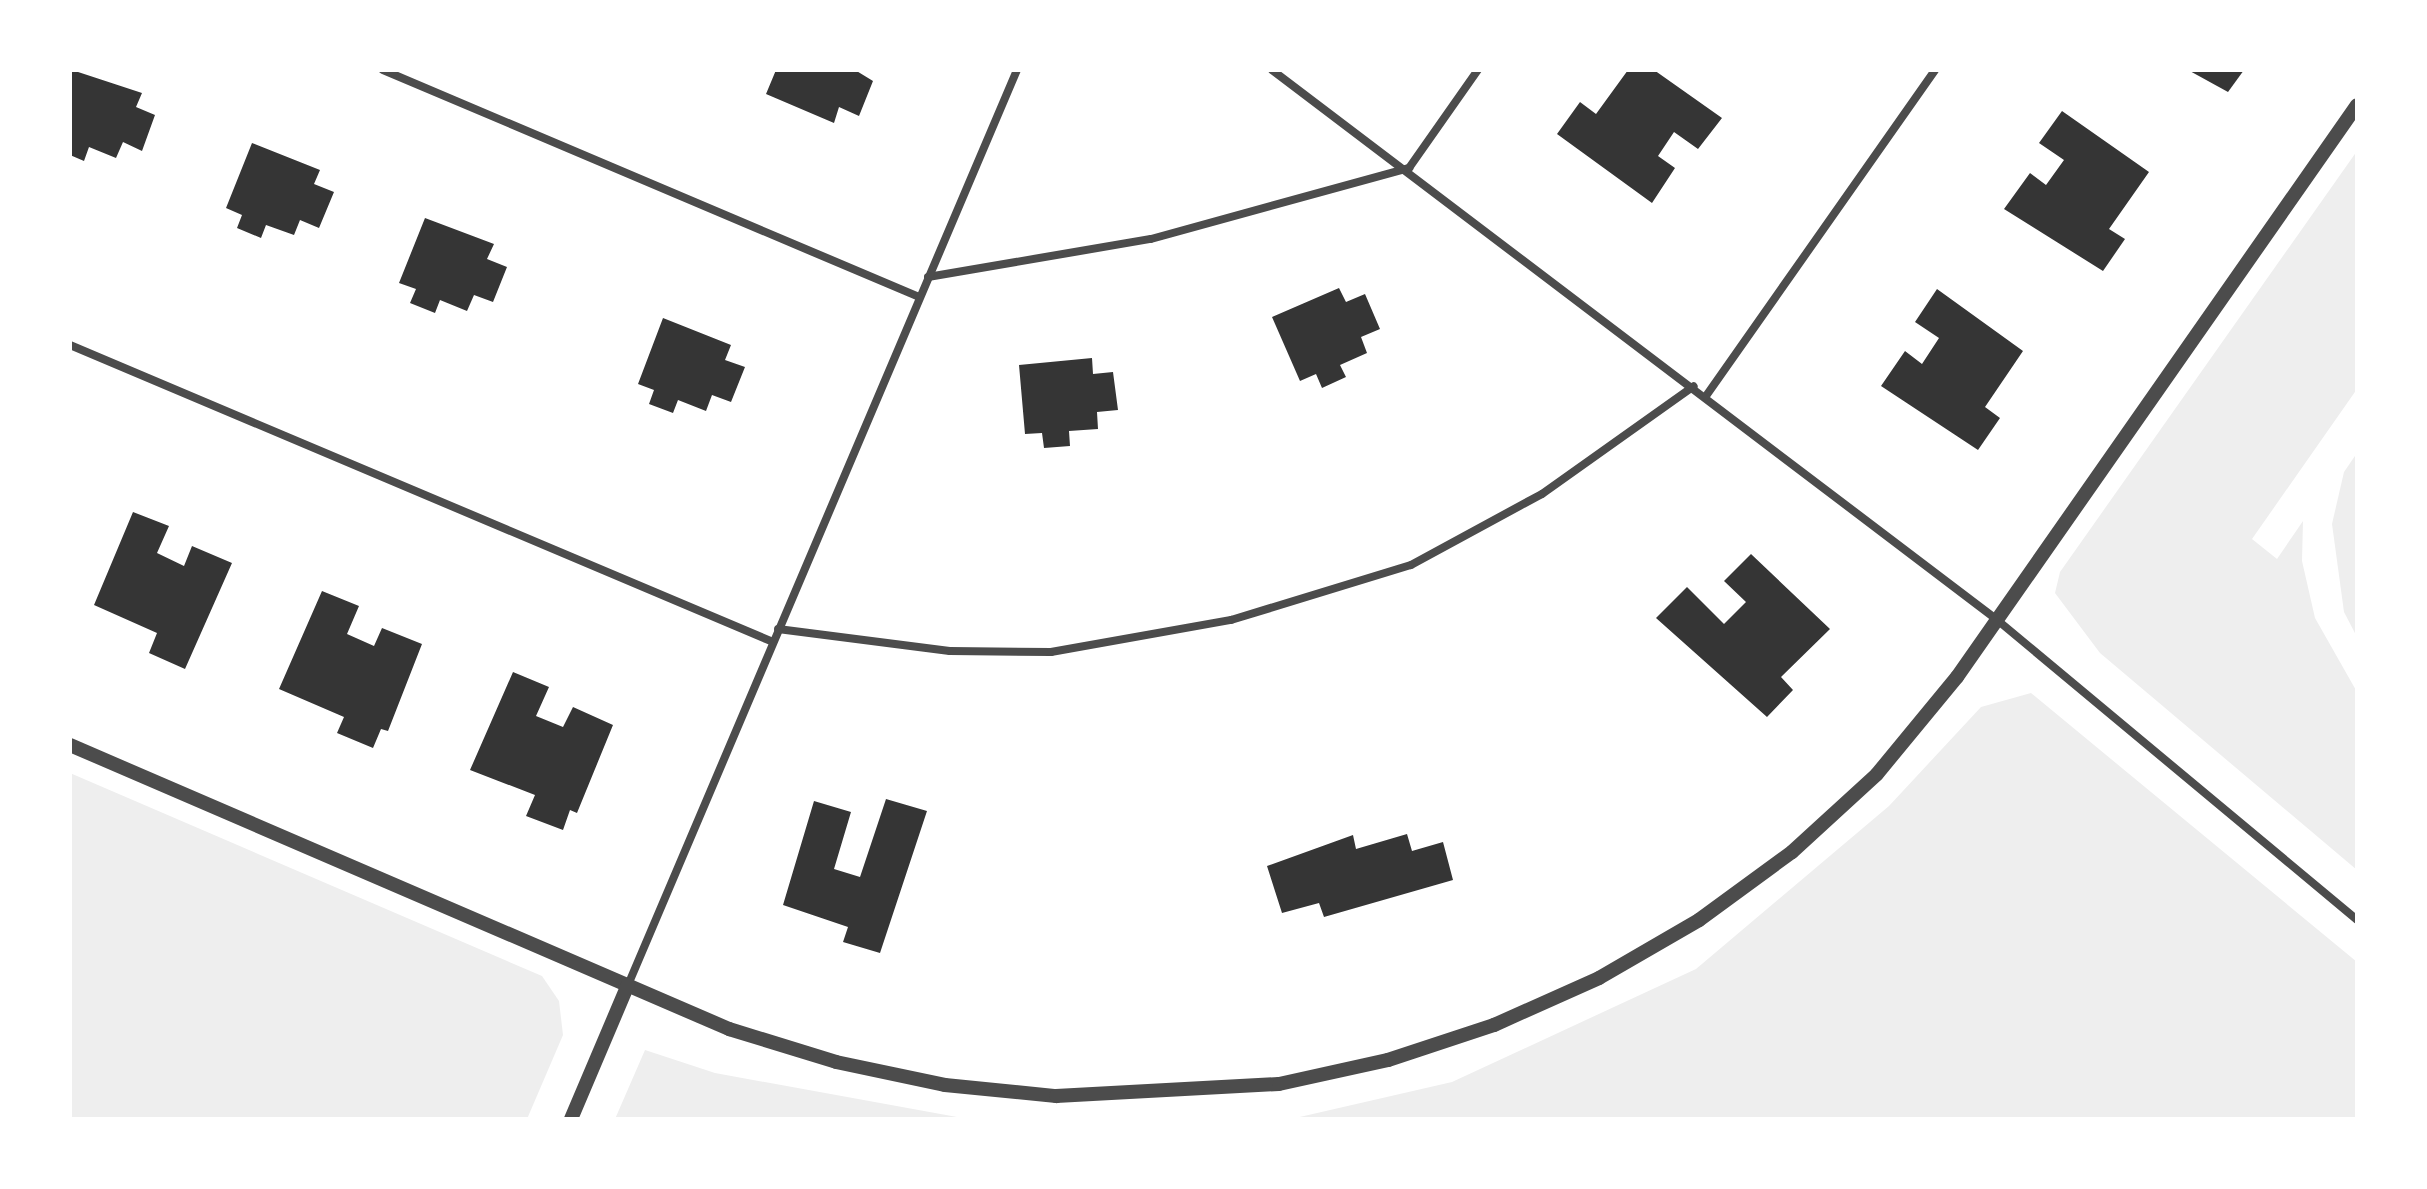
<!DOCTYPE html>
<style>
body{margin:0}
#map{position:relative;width:2427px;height:1189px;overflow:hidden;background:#fff;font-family:Roboto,sans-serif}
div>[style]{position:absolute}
.green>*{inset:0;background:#eee}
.building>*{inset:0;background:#353535}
.minor>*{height:8px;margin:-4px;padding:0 4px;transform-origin:4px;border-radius:4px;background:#4c4c4c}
.tertiary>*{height:14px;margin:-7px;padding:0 7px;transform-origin:7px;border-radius:7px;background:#4c4c4c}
span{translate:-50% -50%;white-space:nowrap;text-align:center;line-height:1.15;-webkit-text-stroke:8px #fff;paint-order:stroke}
.frame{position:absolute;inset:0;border:72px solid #fff;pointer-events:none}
</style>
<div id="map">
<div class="green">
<div style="clip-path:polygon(2357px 151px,2357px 389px,2252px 539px,2277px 559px,2303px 521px,2302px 561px,2315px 618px,2357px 692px,2357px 870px,2100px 653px,2055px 593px,2060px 572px)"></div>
<div style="clip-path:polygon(2357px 453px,2357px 637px,2344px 612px,2332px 524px,2344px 472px)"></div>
<div style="clip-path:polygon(2031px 693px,2357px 962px,2357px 1119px,1291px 1119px,1452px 1082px,1696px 969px,1889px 806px,1981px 707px)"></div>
<div style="clip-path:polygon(70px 773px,542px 976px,559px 1001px,563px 1035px,527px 1119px,70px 1119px)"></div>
<div style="clip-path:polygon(645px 1050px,715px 1073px,968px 1119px,615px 1119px)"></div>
</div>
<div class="building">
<div style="clip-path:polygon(72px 70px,142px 93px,136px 107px,155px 115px,142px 151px,123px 142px,116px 158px,89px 147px,84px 161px,70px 155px)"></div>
<div style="clip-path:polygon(776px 70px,855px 70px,873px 81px,859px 116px,839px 107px,834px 123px,766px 94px)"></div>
<div style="clip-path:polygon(1628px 70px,1654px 70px,1722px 118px,1698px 149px,1674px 132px,1658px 156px,1675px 168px,1652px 203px,1557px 134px,1580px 102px,1596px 114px)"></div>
<div style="clip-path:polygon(2188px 70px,2244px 70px,2228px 92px)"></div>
<div style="clip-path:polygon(2062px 111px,2149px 172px,2109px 229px,2125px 239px,2103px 271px,2004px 209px,2030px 173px,2046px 185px,2064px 160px,2039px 143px)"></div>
<div style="clip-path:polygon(252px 143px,320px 170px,314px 184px,334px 192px,319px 228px,300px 220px,294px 235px,266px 225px,261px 238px,237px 228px,242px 215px,226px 208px)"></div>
<div style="clip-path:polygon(425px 218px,494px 244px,487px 259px,507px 267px,493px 302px,474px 295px,467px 311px,440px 300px,435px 313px,410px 303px,416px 289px,399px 283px)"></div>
<div style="clip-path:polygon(1339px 288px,1346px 302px,1365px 294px,1380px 329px,1361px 337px,1367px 353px,1340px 365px,1346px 377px,1322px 388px,1316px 374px,1300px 381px,1272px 317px)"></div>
<div style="clip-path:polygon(1937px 289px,2023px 351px,1985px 407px,2000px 418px,1978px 450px,1881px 386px,1905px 351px,1922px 364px,1939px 338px,1915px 322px)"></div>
<div style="clip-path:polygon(663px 318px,731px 345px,725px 360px,745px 367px,731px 402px,712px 395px,706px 411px,678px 400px,673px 413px,649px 404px,654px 390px,638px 384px)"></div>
<div style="clip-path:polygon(1092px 358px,1093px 374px,1113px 372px,1118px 410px,1097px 412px,1098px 429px,1069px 431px,1070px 446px,1044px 448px,1042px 433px,1025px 434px,1019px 365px)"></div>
<div style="clip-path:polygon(133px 512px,169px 526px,157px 553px,184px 566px,192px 546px,232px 563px,185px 669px,149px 653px,157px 633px,94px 605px)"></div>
<div style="clip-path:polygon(1751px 554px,1830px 629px,1781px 677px,1793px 690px,1767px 717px,1656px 618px,1687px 587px,1724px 624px,1746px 602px,1724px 581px)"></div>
<div style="clip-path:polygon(322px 591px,359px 606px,347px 634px,374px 646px,382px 628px,422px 644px,388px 731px,381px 729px,373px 748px,337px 733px,344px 717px,279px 689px)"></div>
<div style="clip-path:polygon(513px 672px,549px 687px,536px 716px,563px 727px,573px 707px,613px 725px,577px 813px,570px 810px,563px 830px,526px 816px,535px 795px,470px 770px)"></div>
<div style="clip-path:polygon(886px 799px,927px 811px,880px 953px,843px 942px,848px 927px,783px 905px,814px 801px,851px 812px,834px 869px,860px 877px)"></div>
<div style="clip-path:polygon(1407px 834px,1412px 851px,1443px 842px,1453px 880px,1324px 917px,1319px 903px,1282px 913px,1267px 866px,1353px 835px,1356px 849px)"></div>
</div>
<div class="minor">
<div style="left:383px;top:70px;width:582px;rotate:22.95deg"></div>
<div style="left:1272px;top:70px;width:909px;rotate:37.17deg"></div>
<div style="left:1996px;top:619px;width:470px;rotate:39.8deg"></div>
<div style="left:928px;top:277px;width:226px;rotate:-9.7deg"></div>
<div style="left:1151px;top:239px;width:268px;rotate:-15.4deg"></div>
<div style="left:1409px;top:168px;width:120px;rotate:-54.9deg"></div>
<div style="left:70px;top:345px;width:763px;rotate:22.9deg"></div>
<div style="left:1706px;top:396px;width:398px;rotate:-54.9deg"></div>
<div style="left:778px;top:629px;width:173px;rotate:7.3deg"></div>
<div style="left:950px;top:651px;width:101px;rotate:0.6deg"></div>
<div style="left:1051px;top:652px;width:183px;rotate:-10.1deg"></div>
<div style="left:1231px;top:620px;width:188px;rotate:-17deg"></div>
<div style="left:1411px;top:565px;width:149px;rotate:-28.5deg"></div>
<div style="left:1542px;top:494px;width:186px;rotate:-35.4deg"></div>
<div style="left:628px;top:985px;width:994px;rotate:-66.97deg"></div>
</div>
<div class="tertiary">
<div style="left:70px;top:745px;width:718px;rotate:23.31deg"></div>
<div style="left:729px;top:1029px;width:112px;rotate:17.1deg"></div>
<div style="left:836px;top:1062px;width:111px;rotate:11.9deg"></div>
<div style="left:945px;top:1085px;width:112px;rotate:5.7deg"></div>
<div style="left:1056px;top:1096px;width:223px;rotate:-3.1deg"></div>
<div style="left:1279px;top:1084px;width:112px;rotate:-12.4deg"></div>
<div style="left:1388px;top:1060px;width:112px;rotate:-18.3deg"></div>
<div style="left:1494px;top:1025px;width:115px;rotate:-24.1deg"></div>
<div style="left:1599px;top:978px;width:116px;rotate:-30.1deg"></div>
<div style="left:1699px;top:920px;width:115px;rotate:-36.2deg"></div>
<div style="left:1792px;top:852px;width:115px;rotate:-42.5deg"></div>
<div style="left:1877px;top:774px;width:126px;rotate:-50.5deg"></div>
<div style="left:1957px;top:677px;width:698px;rotate:-55.03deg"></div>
<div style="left:571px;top:1119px;width:146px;rotate:-67deg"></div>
</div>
<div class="frame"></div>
</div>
